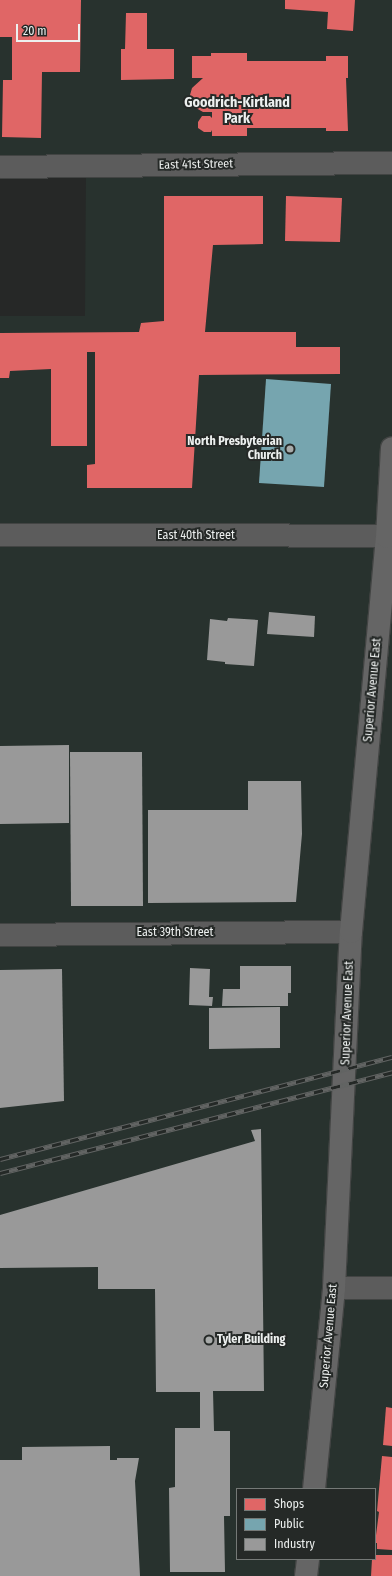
<!DOCTYPE html>
<style>
body{margin:0}
#map{position:relative;width:392px;height:1576px;overflow:hidden;background:#262827;font-family:"Fira Sans Condensed",sans-serif}
div>[style]{position:absolute}
.built>*{inset:0;background:#28322e}
.shops>*{inset:0;background:#e06666}
.public>*{inset:0;background:#76a5af}
.industry>*{inset:0;background:#999}
.roads{filter:drop-shadow(1px 0 #424443) drop-shadow(-1px 0 #424443) drop-shadow(0 1px #424443) drop-shadow(0 -1px #424443)}
.minor>*{height:22px;margin:-11px;padding:0 11px;transform-origin:11px;border-radius:11px;background:#5c5c5c}
.major>*{height:22px;margin:-11px;padding:0 11px;transform-origin:11px;border-radius:11px;background:#656565}
.rail>*{height:4.5px;margin-top:-2.25px;transform-origin:0;background:repeating-linear-gradient(90deg,#252927 0 9px,#626463 0 18px);box-sizing:border-box;border-block:1px solid #626463}
.dots>*{width:11px;height:11px;translate:-50% -50%;box-sizing:border-box;border:2px solid #252927;border-radius:50%}
span{translate:-50% -50%;white-space:nowrap;text-align:center;line-height:1.15;-webkit-text-stroke:4px #252927;paint-order:stroke}
.street-label{font-size:12px;color:#edf0ef}
.poi-label{font-size:12px;color:#edf0ef;font-weight:700}
.right{translate:-100% -50%;text-align:right}
.left{translate:0 -50%;text-align:left}
.quarter-label{font-size:14px;color:#edf0ef;font-weight:700}
.legend{position:absolute;left:236px;top:1488px;width:140px;height:72px;box-sizing:border-box;background:#252927;border:1px solid #757977;margin:0;padding:5px 7px;list-style:none;font-size:12px;color:#edf0ef}
.legend li{display:flex;align-items:center;gap:8px;height:20px}
.legend b{width:20px;border:1px solid #757977}
.scale{position:absolute;left:16px;top:24px;width:64px;height:18px;box-sizing:border-box;border:2px solid #edf0ef;border-top:0;padding-left:5px;font-size:12px;line-height:14px;white-space:nowrap;color:#edf0ef;-webkit-text-stroke:3px #252927;paint-order:stroke}
</style>
<div id="map">
<div class="built">
<div style="clip-path:polygon(evenodd,0 0,392px 0,392px 1576px,0 1576px,0 316px,85px 316px,86px 167px,0 167px,0 0,237px 1489px,375px 1489px,375px 1559px,237px 1559px,237px 1489px)"></div>
</div>
<div class="shops">
<div style="clip-path:polygon(0 0,81px 0,80px 72px,42px 72px,41px 138px,2px 137px,3px 80px,12px 80px,12px 37px,0 37px)"></div>
<div style="clip-path:polygon(285px 0,355px 0,353px 31px,327px 29px,328px 12px,285px 9px)"></div>
<div style="clip-path:polygon(126px 13px,147px 13px,147px 49px,174px 49px,174px 79px,121px 80px,121px 49px,125px 49px)"></div>
<div style="clip-path:polygon(211px 53px,247px 53px,247px 61px,326px 61px,326px 56px,348px 56px,348px 78px,346px 78px,348px 131px,326px 131px,326px 128px,247px 128px,247px 136px,212px 136px,212px 130px,211px 132px,204px 132px,198px 128px,198px 122px,202px 116px,210px 116px,212px 118px,212px 112px,203px 112px,196px 108px,192px 102px,190px 95px,192px 88px,203px 78px,192px 78px,192px 56px,211px 56px)"></div>
<div style="clip-path:polygon(164px 196px,263px 196px,263px 244px,213px 245px,205px 332px,296px 332px,296px 347px,340px 347px,340px 374px,199px 375px,192px 488px,87px 488px,87px 465px,95px 464px,95px 352px,87px 352px,87px 446px,51px 446px,51px 369px,10px 371px,9px 378px,0 378px,0 333px,139px 332px,141px 323px,164px 321px)"></div>
<div style="clip-path:polygon(286px 196px,342px 198px,340px 242px,285px 241px)"></div>
<div style="clip-path:polygon(386px 1407px,392px 1408px,392px 1446px,383px 1445px)"></div>
<div style="clip-path:polygon(382px 1456px,392px 1457px,392px 1550px,377px 1549px,377px 1543px,375px 1543px,379px 1512px,377px 1511px)"></div>
<div style="clip-path:polygon(375px 1555px,392px 1555px,392px 1576px,371px 1576px,372px 1559px,375px 1559px)"></div>
</div>
<div class="public">
<div style="clip-path:polygon(266px 379px,331px 384px,324px 487px,259px 483px)"></div>
</div>
<div class="industry">
<div style="clip-path:polygon(269px 612px,315px 616px,314px 637px,267px 634px)"></div>
<div style="clip-path:polygon(228px 618px,258px 620px,254px 666px,225px 664px,225px 662px,207px 660px,210px 619px,227px 621px)"></div>
<div style="clip-path:polygon(69px 745px,69px 823px,0 824px,0 746px)"></div>
<div style="clip-path:polygon(70px 752px,142px 752px,143px 906px,71px 906px)"></div>
<div style="clip-path:polygon(248px 781px,301px 781px,302px 834px,296px 902px,148px 903px,148px 810px,248px 810px)"></div>
<div style="clip-path:polygon(240px 966px,291px 966px,291px 993px,288px 993px,288px 1006px,222px 1006px,223px 989px,240px 989px)"></div>
<div style="clip-path:polygon(190px 968px,210px 969px,209px 997px,213px 997px,212px 1006px,189px 1005px)"></div>
<div style="clip-path:polygon(62px 969px,64px 1101px,0 1108px,0 970px)"></div>
<div style="clip-path:polygon(280px 1007px,280px 1048px,209px 1049px,209px 1008px)"></div>
<div style="clip-path:polygon(261px 1129px,264px 1391px,213px 1391px,214px 1431px,230px 1431px,230px 1516px,224px 1516px,225px 1572px,170px 1572px,169px 1488px,175px 1487px,175px 1428px,200px 1428px,200px 1392px,156px 1392px,155px 1289px,98px 1289px,98px 1267px,0 1268px,0 1215px,255px 1141px,251px 1130px)"></div>
<div style="clip-path:polygon(110px 1446px,110px 1460px,117px 1460px,117px 1458px,139px 1458px,135px 1481px,140px 1576px,0 1576px,0 1460px,22px 1460px,22px 1447px)"></div>
</div>
<div class="roads">
<div class="minor">
<div style="left:0;top:167px;width:392px;rotate:-0.6deg"></div>
<div style="left:0;top:535px;width:392px;rotate:0.1deg"></div>
<div style="left:0;top:935px;width:351px;rotate:-0.5deg"></div>
<div style="left:334px;top:1288px;width:58px"></div>
</div>
<div class="major">
<div style="left:314px;top:1489px;width:202px;rotate:-84.3deg"></div>
<div style="left:334px;top:1288px;width:356px;rotate:-87.3deg"></div>
<div style="left:351px;top:932px;width:397px;rotate:-84.8deg"></div>
<div style="left:387px;top:537px;width:89px;rotate:-86.8deg"></div>
<div style="left:306px;top:1576px;width:17px;rotate:-83deg"></div>
</div>
</div>
<div class="rail">
<div style="left:0;top:1159px;width:405px;rotate:-14.6deg"></div>
<div style="left:0;top:1173px;width:405px;rotate:-14.4deg"></div>
</div>
<div class="dots">
<div style="left:290px;top:449px;background:#a7aaa9"></div>
<div style="left:209px;top:1340px;background:#a7aaa9"></div>
</div>
<div class="street-label">
<span style="left:196px;top:165px;rotate:-1deg">East 41st Street</span>
<span style="left:196px;top:536px">East 40th Street</span>
<span style="left:373px;top:690px;rotate:-85deg">Superior Avenue East</span>
<span style="left:175px;top:933px">East 39th Street</span>
<span style="left:348px;top:1013px;rotate:-88deg">Superior Avenue East</span>
<span style="left:329px;top:1336px;rotate:-85deg">Superior Avenue East</span>
</div>
<div class="poi-label">
<span class="right" style="left:282px;top:449px">North Presbyterian<br>Church</span>
<span class="left" style="left:217px;top:1340px">Tyler Building</span>
</div>
<div class="quarter-label">
<span style="left:237px;top:111px">Goodrich-Kirtland<br>Park</span>
</div>
<ul class="legend">
<li><b style="height:11px;background:#e06666"></b>Shops</li>
<li><b style="height:11px;background:#76a5af"></b>Public</li>
<li><b style="height:11px;background:#999"></b>Industry</li>
</ul>
<div class="scale">20 m</div>
</div>
